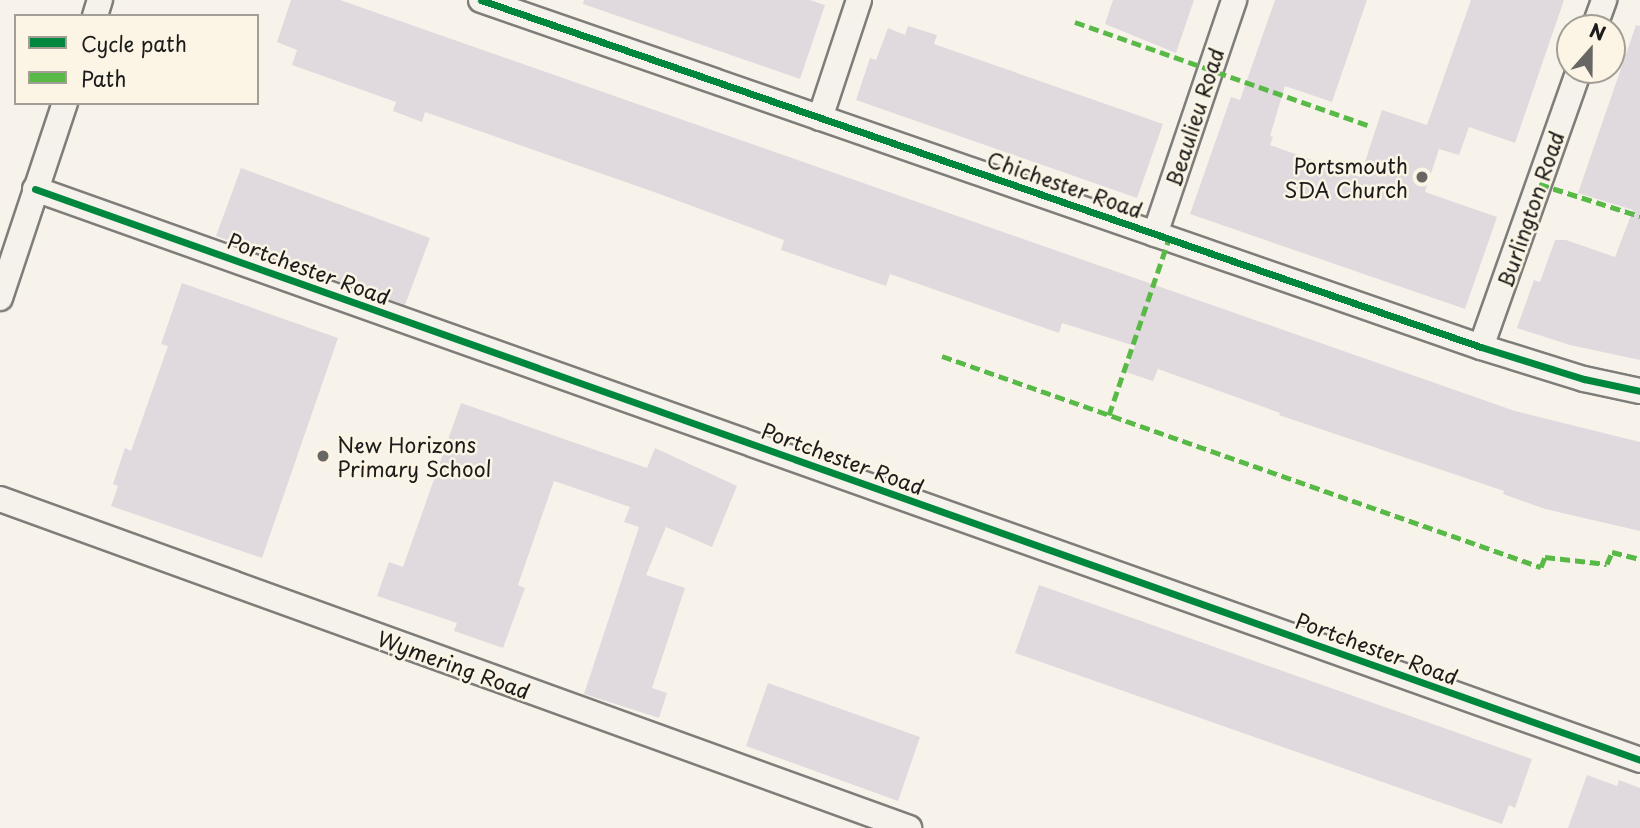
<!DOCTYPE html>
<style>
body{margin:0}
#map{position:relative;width:1640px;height:828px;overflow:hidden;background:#f7f3ea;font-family:"Playpen Sans",sans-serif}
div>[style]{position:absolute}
.building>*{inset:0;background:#e0dadf}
.roads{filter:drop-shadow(2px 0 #7f7d79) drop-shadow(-2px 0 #7f7d79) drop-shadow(0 2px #7f7d79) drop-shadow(0 -2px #7f7d79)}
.minor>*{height:24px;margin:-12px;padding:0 12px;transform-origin:12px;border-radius:12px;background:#f5f2ec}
.quiet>*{height:5px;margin-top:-2.5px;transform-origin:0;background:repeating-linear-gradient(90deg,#58b947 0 10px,transparent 0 15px)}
.cycleway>*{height:7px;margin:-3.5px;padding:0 3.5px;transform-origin:3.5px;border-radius:3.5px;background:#00873e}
.dots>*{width:19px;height:19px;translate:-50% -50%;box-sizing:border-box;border:4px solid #fcf5e5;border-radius:50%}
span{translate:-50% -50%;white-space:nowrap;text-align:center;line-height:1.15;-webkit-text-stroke:5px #fcf5e5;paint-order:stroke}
.street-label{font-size:21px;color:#1c1c1c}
.poi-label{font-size:21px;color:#1c1c1c}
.right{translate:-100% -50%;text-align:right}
.left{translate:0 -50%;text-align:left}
.legend{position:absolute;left:14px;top:14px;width:245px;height:91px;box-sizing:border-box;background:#fcf5e5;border:2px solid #a29e95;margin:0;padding:9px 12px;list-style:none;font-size:21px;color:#1c1c1c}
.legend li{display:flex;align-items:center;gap:14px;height:35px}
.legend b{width:35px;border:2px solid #a29e95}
.north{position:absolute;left:1556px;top:14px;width:70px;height:70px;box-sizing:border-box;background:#fcf5e5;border:2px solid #a29e95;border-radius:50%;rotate:21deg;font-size:19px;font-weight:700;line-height:28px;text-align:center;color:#1c1c1c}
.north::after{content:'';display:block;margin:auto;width:24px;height:32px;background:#696764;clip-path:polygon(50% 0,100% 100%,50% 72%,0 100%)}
</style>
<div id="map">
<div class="building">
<div style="clip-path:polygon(291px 0,340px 0,1515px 411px,1640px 442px,1640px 531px,1545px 509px,1503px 494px,1504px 491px,1279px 415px,1280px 413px,1158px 369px,1153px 381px,1126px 372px,1135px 346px,1062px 323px,1059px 333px,890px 274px,886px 286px,781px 250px,784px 240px,654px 192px,425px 112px,422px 122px,393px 111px,396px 102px,292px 65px,297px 50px,277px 42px)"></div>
<div style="clip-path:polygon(584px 0,810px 0,825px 5px,800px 79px,583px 4px)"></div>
<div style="clip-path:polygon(1113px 0,1194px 0,1176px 53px,1105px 24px)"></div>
<div style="clip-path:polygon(1275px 0,1367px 0,1332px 102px,1285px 86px,1270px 136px,1273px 137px,1270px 145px,1360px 177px,1382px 110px,1427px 125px,1471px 0,1564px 0,1515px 143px,1469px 127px,1459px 155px,1439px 149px,1425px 192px,1497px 217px,1465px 309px,1190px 214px,1231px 97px,1240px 100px)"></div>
<div style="clip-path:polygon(1636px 25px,1640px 26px,1640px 360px,1570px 345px,1517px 328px,1534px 280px,1540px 282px,1555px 240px,1566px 240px,1615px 257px,1633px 210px,1578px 193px)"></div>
<div style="clip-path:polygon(908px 26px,937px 35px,934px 44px,1163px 124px,1137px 198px,856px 100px,870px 58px,876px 60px,888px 28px,905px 35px)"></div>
<div style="clip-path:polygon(241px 168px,430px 238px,405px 305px,216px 236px)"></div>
<div style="clip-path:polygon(182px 283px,338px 338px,262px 558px,111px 506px,118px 486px,113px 484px,125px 448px,131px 451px,168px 346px,161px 344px)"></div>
<div style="clip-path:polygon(461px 403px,647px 468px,655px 448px,737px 486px,712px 547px,666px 527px,646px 575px,685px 588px,652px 688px,667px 693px,659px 718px,584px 694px,639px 527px,624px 522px,630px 507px,554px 481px,518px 585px,525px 588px,503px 648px,454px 631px,457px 623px,377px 596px,389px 562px,403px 567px)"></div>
<div style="clip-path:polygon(1039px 585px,1532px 759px,1515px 808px,1509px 805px,1502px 824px,1015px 653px)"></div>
<div style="clip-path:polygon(768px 683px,920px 737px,898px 801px,746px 746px)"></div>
<div style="clip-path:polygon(1587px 775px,1617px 786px,1619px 780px,1640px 788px,1640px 828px,1568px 828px)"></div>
</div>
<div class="roads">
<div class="minor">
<div style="left:481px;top:0;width:1058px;rotate:19.14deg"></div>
<div style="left:1481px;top:347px;width:108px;rotate:17.3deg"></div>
<div style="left:1584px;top:379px;width:57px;rotate:12.1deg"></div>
<div style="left:95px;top:16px;width:17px;rotate:-73deg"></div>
<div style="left:1594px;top:28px;width:30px;rotate:-70deg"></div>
<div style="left:820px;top:118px;width:124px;rotate:-71.7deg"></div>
<div style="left:35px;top:189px;width:1704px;rotate:19.58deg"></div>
<div style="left:1155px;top:234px;width:247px;rotate:-71.3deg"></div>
<div style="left:0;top:298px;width:206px;rotate:-71.6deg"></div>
<div style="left:1481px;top:347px;width:294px;rotate:-70.5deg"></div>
<div style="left:0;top:499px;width:967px;rotate:19.9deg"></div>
</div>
</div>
<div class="quiet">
<div style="left:1075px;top:22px;width:314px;rotate:19.4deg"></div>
<div style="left:1539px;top:184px;width:106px;rotate:17.6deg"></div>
<div style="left:942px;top:356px;width:635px;rotate:19.41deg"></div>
<div style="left:1541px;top:567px;width:11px;rotate:-68deg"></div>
<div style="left:1545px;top:557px;width:62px;rotate:6.4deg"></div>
<div style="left:1607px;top:564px;width:13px;rotate:-67deg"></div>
<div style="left:1612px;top:552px;width:29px;rotate:14deg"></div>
<div style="left:1109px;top:415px;width:186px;rotate:-71.2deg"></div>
</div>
<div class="cycleway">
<div style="left:481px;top:0;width:1058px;rotate:19.14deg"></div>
<div style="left:1481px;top:347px;width:108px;rotate:17.3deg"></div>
<div style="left:1584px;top:379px;width:57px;rotate:12.1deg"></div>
<div style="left:35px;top:189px;width:1704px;rotate:19.58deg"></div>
</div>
<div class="dots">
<div style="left:1422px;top:177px;background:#696764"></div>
<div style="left:323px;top:456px;background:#696764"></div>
</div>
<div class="street-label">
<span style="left:1194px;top:117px;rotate:-72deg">Beaulieu Road</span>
<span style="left:1065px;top:184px;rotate:19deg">Chichester Road</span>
<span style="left:1530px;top:209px;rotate:-71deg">Burlington Road</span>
<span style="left:309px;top:268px;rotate:20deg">Portchester Road</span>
<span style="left:843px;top:458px;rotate:20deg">Portchester Road</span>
<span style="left:1377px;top:648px;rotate:20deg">Portchester Road</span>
<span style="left:454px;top:664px;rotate:20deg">Wymering Road</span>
</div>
<div class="poi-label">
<span class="right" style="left:1408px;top:177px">Portsmouth<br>SDA Church</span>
<span class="left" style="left:337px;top:456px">New Horizons<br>Primary School</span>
</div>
<ul class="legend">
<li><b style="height:9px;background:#00873e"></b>Cycle path</li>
<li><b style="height:9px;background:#58b947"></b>Path</li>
</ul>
<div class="north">N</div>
</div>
